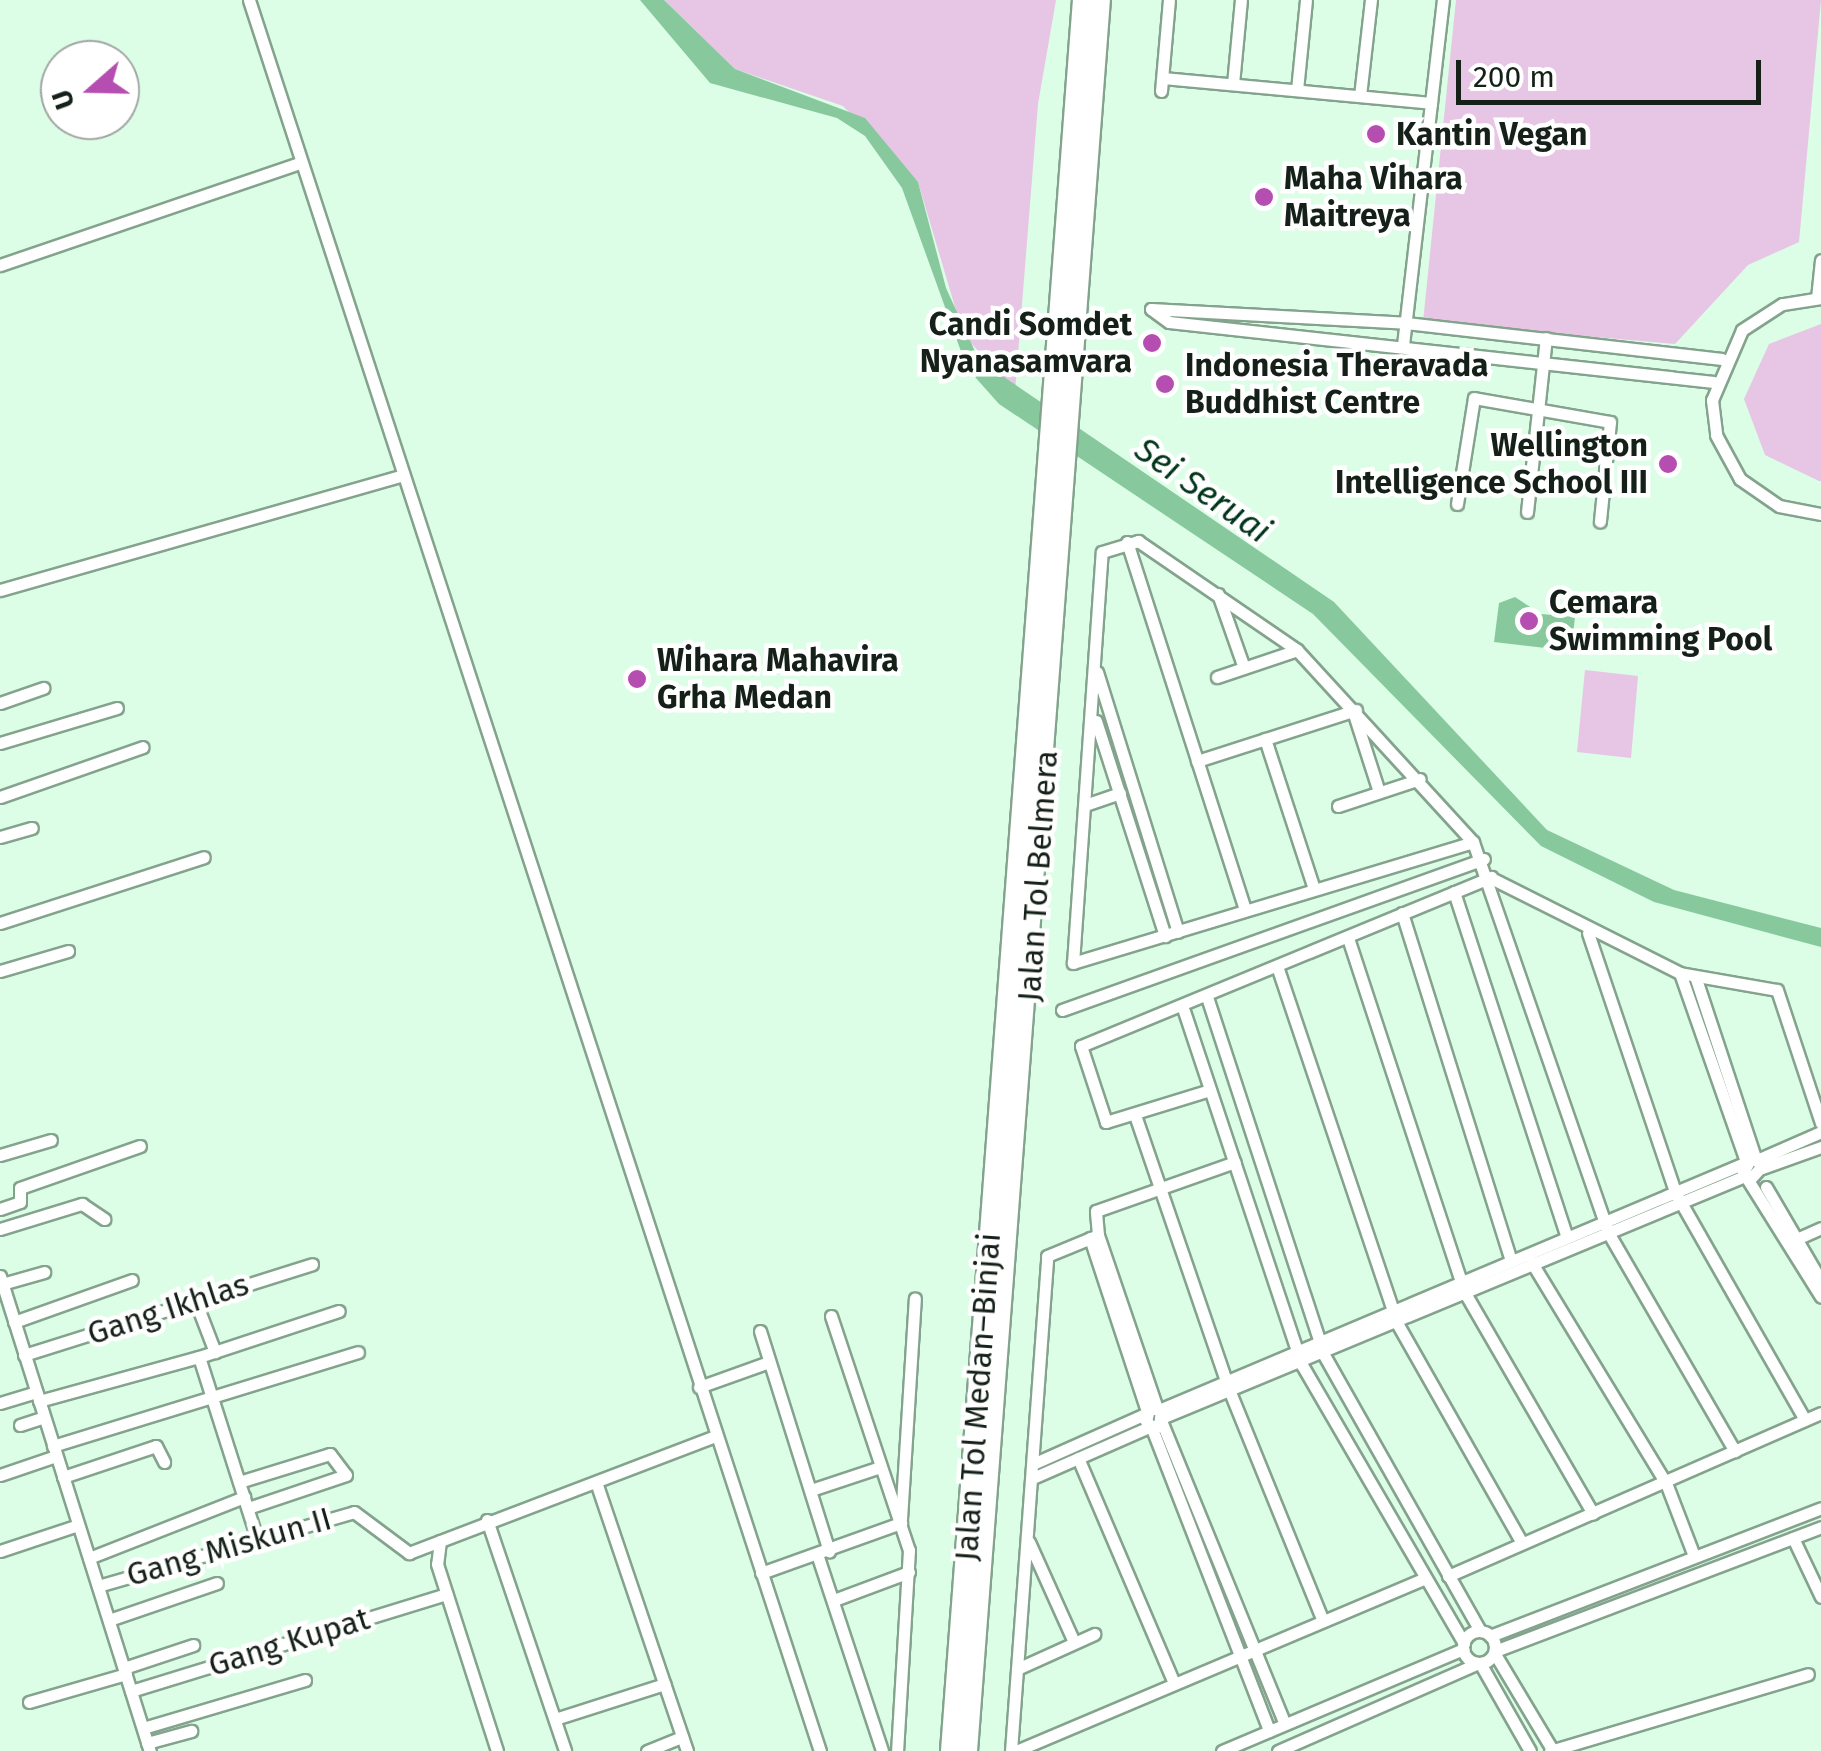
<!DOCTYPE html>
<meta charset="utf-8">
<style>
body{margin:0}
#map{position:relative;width:1821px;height:1751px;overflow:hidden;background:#dcfde6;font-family:"Fira Sans",sans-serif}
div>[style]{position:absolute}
.green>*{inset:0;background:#e7c5e4}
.water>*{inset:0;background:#87c99d}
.roads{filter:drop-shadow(2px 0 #84a38d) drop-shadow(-2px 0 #84a38d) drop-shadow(0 2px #84a38d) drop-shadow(0 -2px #84a38d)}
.street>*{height:11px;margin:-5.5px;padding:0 5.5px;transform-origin:5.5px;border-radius:5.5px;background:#fff}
.street>.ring{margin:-5.5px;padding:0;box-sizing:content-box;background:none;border:11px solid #fff;border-radius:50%}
.highway>*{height:20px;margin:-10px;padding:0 10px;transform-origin:10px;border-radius:10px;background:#fff}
.dots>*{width:28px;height:28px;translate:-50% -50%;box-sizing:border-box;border:5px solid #fff;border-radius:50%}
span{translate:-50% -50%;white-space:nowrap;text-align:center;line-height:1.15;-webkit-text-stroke:9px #fff;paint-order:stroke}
.poi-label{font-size:32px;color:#142018;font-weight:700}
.left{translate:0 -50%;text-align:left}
.right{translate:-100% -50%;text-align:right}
.street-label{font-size:32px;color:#142018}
.water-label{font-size:35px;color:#003519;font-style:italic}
.north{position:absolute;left:40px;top:40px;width:100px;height:100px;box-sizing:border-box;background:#fff;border:2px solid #a1a6a3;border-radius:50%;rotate:250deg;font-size:28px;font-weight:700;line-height:40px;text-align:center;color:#142018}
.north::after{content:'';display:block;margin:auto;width:35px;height:45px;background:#b64eb1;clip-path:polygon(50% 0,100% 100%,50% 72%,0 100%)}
.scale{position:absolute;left:1456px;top:60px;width:305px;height:45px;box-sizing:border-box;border:5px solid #142018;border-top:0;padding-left:12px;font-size:30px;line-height:35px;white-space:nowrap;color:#142018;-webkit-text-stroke:8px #fff;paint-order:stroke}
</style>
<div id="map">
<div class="green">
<div style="clip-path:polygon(664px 0,1056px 0,1038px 104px,1015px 392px,963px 334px,918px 182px,843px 106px,735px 69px)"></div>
<div style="clip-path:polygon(1456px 0,1821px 0,1799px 242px,1748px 265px,1675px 344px,1423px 322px)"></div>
<div style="clip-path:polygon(1821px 324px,1821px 481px,1819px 481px,1765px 455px,1744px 399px,1769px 344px)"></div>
<div style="clip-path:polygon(1585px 670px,1638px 676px,1631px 758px,1577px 752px)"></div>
</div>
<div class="water">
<div style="clip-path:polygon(640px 0,664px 0,735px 69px,865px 118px,918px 182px,946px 288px,979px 360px,1334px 602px,1547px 830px,1674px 890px,1821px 928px,1821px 947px,1654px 902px,1541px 846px,1313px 614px,999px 404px,967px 368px,902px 188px,865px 136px,837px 118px,710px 83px)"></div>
<div style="clip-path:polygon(1515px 597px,1541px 614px,1575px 617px,1571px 651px,1494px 642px,1499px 603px)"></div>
</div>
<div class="roads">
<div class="street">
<div style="left:249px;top:0;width:1842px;rotate:71.94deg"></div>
<div style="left:1163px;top:78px;width:269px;rotate:5.3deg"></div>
<div style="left:1431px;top:103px;width:104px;rotate:-83.4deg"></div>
<div style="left:1233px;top:84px;width:84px;rotate:-84.6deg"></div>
<div style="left:1297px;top:90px;width:90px;rotate:-84.3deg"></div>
<div style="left:1161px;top:91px;width:91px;rotate:-85deg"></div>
<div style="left:1360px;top:96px;width:97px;rotate:-83.5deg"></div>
<div style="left:0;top:265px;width:317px;rotate:-18.8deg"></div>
<div style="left:1817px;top:298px;width:38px;rotate:-84deg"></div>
<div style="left:1821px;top:298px;width:39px;rotate:171deg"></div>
<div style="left:1782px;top:304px;width:48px;rotate:147deg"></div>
<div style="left:1742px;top:330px;width:76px;rotate:113.2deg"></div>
<div style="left:1712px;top:400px;width:35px;rotate:83deg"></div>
<div style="left:1716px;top:435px;width:50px;rotate:61.4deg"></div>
<div style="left:1740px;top:479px;width:47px;rotate:34.7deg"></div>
<div style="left:1779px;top:506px;width:43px;rotate:10.8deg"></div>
<div style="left:1151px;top:309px;width:255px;rotate:3.1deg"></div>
<div style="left:1406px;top:323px;width:318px;rotate:6.5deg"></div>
<div style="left:1151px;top:309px;width:22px;rotate:36deg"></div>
<div style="left:1169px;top:322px;width:548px;rotate:6.28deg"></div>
<div style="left:1403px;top:345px;width:244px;rotate:-83.4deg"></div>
<div style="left:1457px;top:504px;width:107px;rotate:-80.9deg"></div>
<div style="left:1474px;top:398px;width:138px;rotate:10deg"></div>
<div style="left:1610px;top:422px;width:100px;rotate:95.8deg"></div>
<div style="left:1527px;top:512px;width:175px;rotate:-83.8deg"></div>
<div style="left:1127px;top:542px;width:386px;rotate:72.2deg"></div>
<div style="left:0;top:590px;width:416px;rotate:-15.9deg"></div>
<div style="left:1218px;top:594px;width:78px;rotate:70.6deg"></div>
<div style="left:1097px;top:672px;width:272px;rotate:72.7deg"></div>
<div style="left:1217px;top:677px;width:84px;rotate:-18.6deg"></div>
<div style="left:0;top:703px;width:46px;rotate:-19.2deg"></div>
<div style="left:1353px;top:711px;width:85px;rotate:72.2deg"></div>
<div style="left:1096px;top:721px;width:226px;rotate:72.2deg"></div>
<div style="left:1265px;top:739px;width:158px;rotate:71.9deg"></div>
<div style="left:0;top:743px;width:122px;rotate:-16.7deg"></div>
<div style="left:1197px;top:761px;width:167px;rotate:-17.8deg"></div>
<div style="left:0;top:797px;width:151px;rotate:-19.3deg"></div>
<div style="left:1085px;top:805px;width:37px;rotate:-19deg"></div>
<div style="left:1338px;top:806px;width:86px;rotate:-18.2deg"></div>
<div style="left:0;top:837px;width:33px;rotate:-16deg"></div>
<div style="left:1473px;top:842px;width:418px;rotate:163.2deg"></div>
<div style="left:1073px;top:963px;width:412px;rotate:-86deg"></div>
<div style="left:1102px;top:552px;width:38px;rotate:-17deg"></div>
<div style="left:1138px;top:541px;width:193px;rotate:34.4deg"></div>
<div style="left:1297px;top:650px;width:260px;rotate:47.5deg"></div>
<div style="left:1473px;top:842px;width:415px;rotate:70.9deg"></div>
<div style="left:1609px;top:1234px;width:251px;rotate:59.9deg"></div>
<div style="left:1495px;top:880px;width:207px;rotate:26.7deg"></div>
<div style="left:1680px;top:973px;width:98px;rotate:9.9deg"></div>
<div style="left:1777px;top:990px;width:140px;rotate:71.7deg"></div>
<div style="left:1454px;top:892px;width:363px;rotate:71.9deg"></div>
<div style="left:1402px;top:913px;width:364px;rotate:72.6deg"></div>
<div style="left:0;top:923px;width:214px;rotate:-17.9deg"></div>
<div style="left:1588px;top:933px;width:273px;rotate:71.4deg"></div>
<div style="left:1675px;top:1192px;width:262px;rotate:60.3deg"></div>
<div style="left:1348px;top:938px;width:374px;rotate:71.8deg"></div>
<div style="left:1465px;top:1293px;width:255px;rotate:59.9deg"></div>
<div style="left:1278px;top:969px;width:373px;rotate:71.4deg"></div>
<div style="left:1397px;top:1323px;width:253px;rotate:60.4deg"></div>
<div style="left:0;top:971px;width:71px;rotate:-16.4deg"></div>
<div style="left:1680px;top:973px;width:197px;rotate:70.7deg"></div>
<div style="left:1696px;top:979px;width:188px;rotate:71.7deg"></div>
<div style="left:1208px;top:1000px;width:373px;rotate:71.9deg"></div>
<div style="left:1324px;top:1355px;width:317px;rotate:60.5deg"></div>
<div style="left:1062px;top:1010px;width:448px;rotate:-19.7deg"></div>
<div style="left:1184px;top:1011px;width:373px;rotate:71.6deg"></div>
<div style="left:1302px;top:1365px;width:322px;rotate:59.8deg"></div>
<div style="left:1210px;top:1090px;width:109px;rotate:162.9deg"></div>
<div style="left:1106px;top:1122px;width:80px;rotate:-108.2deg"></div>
<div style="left:1081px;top:1046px;width:444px;rotate:-22.4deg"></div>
<div style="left:1135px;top:1115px;width:293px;rotate:71.1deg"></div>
<div style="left:1230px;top:1392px;width:247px;rotate:67.9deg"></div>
<div style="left:0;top:1155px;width:53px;rotate:-16.4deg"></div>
<div style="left:1759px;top:1159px;width:68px;rotate:-23.5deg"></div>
<div style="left:1762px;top:1168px;width:63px;rotate:-19.6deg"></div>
<div style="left:1752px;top:1177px;width:15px;rotate:-48deg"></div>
<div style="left:1762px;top:1166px;width:14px;rotate:-135deg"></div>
<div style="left:1752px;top:1156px;width:18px;rotate:119deg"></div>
<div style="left:1743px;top:1172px;width:147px;rotate:58deg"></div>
<div style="left:1766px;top:1187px;width:109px;rotate:59.7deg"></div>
<div style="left:0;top:1209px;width:21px;rotate:-19deg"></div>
<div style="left:20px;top:1202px;width:14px;rotate:-90deg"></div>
<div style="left:20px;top:1188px;width:127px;rotate:-19.3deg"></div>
<div style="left:0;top:1229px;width:86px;rotate:-17deg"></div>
<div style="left:82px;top:1204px;width:27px;rotate:34deg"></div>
<div style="left:1098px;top:1235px;width:183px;rotate:71.2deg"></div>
<div style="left:1090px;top:1238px;width:182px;rotate:71.8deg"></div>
<div style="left:1792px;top:1241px;width:32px;rotate:-24deg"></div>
<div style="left:1532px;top:1263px;width:258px;rotate:58.7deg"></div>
<div style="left:1666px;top:1483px;width:78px;rotate:69deg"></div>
<div style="left:0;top:1276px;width:498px;rotate:72.5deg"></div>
<div style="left:2px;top:1284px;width:44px;rotate:-15.9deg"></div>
<div style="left:195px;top:1300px;width:56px;rotate:69deg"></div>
<div style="left:831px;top:1316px;width:247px;rotate:71.6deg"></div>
<div style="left:909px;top:1550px;width:201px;rotate:93.4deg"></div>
<div style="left:14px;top:1322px;width:125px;rotate:-19.6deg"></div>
<div style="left:760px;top:1331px;width:231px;rotate:72.6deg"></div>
<div style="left:24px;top:1355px;width:302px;rotate:-17.5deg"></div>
<div style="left:199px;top:1357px;width:147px;rotate:-18.2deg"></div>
<div style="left:699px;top:1387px;width:74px;rotate:-19.7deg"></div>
<div style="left:39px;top:1401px;width:166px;rotate:-15.4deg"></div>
<div style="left:199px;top:1357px;width:188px;rotate:72.3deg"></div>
<div style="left:0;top:1403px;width:38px;rotate:-17deg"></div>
<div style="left:1161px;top:1409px;width:631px;rotate:-22.86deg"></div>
<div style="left:1164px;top:1417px;width:631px;rotate:-22.54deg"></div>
<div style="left:1162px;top:1423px;width:325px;rotate:67.8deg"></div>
<div style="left:20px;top:1425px;width:25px;rotate:-18deg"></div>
<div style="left:53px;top:1446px;width:319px;rotate:-17.1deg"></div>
<div style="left:1078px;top:1458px;width:245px;rotate:66.9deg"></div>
<div style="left:1035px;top:1463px;width:120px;rotate:-24deg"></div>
<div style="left:0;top:1475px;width:59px;rotate:-18.7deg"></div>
<div style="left:63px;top:1477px;width:98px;rotate:-18.4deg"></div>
<div style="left:156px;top:1446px;width:18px;rotate:63deg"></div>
<div style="left:1035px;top:1477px;width:127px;rotate:-23.7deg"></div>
<div style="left:1151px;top:1426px;width:8px"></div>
<div style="left:1159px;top:1426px;width:17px;rotate:-83deg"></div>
<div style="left:1161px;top:1409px;width:12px;rotate:180deg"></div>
<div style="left:1149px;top:1409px;width:12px;rotate:104deg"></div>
<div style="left:1146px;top:1421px;width:7px;rotate:45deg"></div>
<div style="left:1151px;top:1426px;width:327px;rotate:68.8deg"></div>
<div style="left:239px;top:1482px;width:95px;rotate:-17.1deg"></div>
<div style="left:330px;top:1454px;width:26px;rotate:53deg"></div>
<div style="left:346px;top:1475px;width:103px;rotate:161.4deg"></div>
<div style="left:596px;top:1482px;width:284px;rotate:71.3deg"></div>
<div style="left:811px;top:1490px;width:73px;rotate:-18.4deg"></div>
<div style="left:901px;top:1519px;width:221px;rotate:-86.4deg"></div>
<div style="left:487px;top:1520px;width:244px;rotate:71.3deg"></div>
<div style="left:1793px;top:1538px;width:65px;rotate:64.6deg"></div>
<div style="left:440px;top:1541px;width:23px;rotate:97deg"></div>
<div style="left:437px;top:1564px;width:196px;rotate:72.2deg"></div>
<div style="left:1029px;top:1542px;width:110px;rotate:65.8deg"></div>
<div style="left:0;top:1551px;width:82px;rotate:-18.4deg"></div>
<div style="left:817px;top:1554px;width:207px;rotate:71.7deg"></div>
<div style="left:89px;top:1558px;width:167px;rotate:-21.5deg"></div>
<div style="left:761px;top:1573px;width:149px;rotate:-19.7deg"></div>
<div style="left:1448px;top:1576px;width:407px;rotate:-23.6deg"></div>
<div style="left:98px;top:1586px;width:266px;rotate:-16.1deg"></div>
<div style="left:354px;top:1512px;width:69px;rotate:36.7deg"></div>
<div style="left:409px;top:1553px;width:329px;rotate:-20.9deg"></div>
<div style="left:834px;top:1600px;width:80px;rotate:-20.5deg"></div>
<div style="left:109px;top:1620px;width:114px;rotate:-18.9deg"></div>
<div class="ring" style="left:1463px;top:1631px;width:21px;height:21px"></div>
<div style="left:1490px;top:1636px;width:355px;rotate:-21.1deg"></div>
<div style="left:1495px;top:1651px;width:349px;rotate:-20.8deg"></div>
<div style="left:1495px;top:1654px;width:113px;rotate:59.1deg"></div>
<div style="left:1480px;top:1663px;width:101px;rotate:60.4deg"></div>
<div style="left:124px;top:1668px;width:73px;rotate:-18.4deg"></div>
<div style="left:1017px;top:1669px;width:85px;rotate:-24.4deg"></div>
<div style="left:131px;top:1691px;width:330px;rotate:-17.1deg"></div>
<div style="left:29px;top:1702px;width:101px;rotate:-16.1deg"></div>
<div style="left:555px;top:1719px;width:115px;rotate:-17.7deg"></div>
<div style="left:143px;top:1728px;width:169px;rotate:-16.5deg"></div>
<div style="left:147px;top:1743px;width:46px;rotate:-15.3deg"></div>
<div style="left:647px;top:1751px;width:38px;rotate:-22deg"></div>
<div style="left:1011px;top:1751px;width:496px;rotate:-85.8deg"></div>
<div style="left:1047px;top:1256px;width:55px;rotate:-22.4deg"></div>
<div style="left:1098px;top:1235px;width:24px;rotate:-95deg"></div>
<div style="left:1096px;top:1211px;width:147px;rotate:-19.4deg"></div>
<div style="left:1016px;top:1751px;width:443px;rotate:-22.9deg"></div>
<div style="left:1222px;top:1751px;width:262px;rotate:-22.9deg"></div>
<div style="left:1278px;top:1751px;width:219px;rotate:-23.7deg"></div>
<div style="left:1550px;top:1751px;width:269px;rotate:-16.6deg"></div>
</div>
<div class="highway">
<div style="left:951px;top:1751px;width:1756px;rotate:-85.69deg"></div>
<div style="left:967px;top:1751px;width:1756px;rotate:-85.66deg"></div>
</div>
</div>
<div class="dots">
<div style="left:1376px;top:134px;background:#b64eb1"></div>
<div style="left:1264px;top:197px;background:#b64eb1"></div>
<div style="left:1152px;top:343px;background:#b64eb1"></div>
<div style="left:1165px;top:384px;background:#b64eb1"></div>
<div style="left:1668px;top:464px;background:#b64eb1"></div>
<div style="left:1529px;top:621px;background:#b64eb1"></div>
<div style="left:637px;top:679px;background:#b64eb1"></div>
</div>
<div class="poi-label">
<span class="left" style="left:1396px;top:134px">Kantin Vegan</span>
<span class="left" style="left:1284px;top:197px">Maha Vihara<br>Maitreya</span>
<span class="right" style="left:1132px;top:343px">Candi Somdet<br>Nyanasamvara</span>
<span class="left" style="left:1185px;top:384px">Indonesia Theravada<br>Buddhist Centre</span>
<span class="right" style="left:1648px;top:464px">Wellington<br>Intelligence School III</span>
<span class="left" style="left:1549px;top:621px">Cemara<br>Swimming Pool</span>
<span class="left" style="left:657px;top:679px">Wihara Mahavira<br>Grha Medan</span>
</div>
<div class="street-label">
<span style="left:1038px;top:876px;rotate:-86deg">Jalan Tol Belmera</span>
<span style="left:168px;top:1309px;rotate:-18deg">Gang Ikhlas</span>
<span style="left:978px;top:1397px;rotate:-86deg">Jalan Tol Medan–Binjai</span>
<span style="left:229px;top:1547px;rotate:-16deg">Gang Miskun II</span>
<span style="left:289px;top:1642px;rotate:-17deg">Gang Kupat</span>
</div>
<div class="water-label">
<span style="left:1203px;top:490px;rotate:35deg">Sei Seruai</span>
</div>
<div class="north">U</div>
<div class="scale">200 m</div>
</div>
